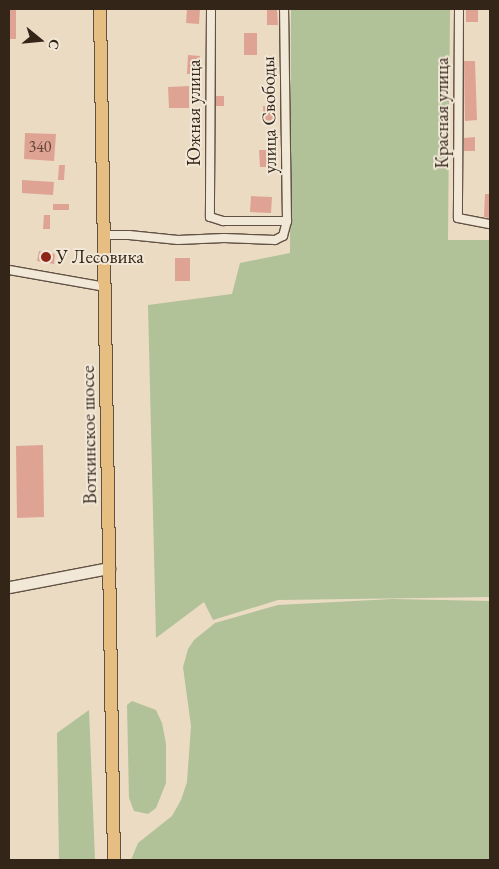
<!DOCTYPE html>
<meta charset="utf-8">
<style>
body{margin:0}
#map{position:relative;width:499px;height:869px;overflow:hidden;background:#ebdbc3;font-family:"EB Garamond",serif}
div>[style]{position:absolute}
.green>*{inset:0;background:#b1c198}
.building>*{inset:0;background:#dfa393}
.roads{filter:drop-shadow(1px 0 #625244) drop-shadow(-1px 0 #625244) drop-shadow(0 1px #625244) drop-shadow(0 -1px #625244)}
.street>*{height:8px;margin:-4px;padding:0 4px;transform-origin:4px;border-radius:4px;background:#f2e8d8}
.secondary>*{height:11px;margin:-5.5px;padding:0 5.5px;transform-origin:5.5px;border-radius:5.5px;background:#f2e8d8}
.primary>*{height:12px;margin:-6px;padding:0 6px;transform-origin:6px;border-radius:6px;background:#e6be82}
.dots>*{width:14px;height:14px;translate:-50% -50%;box-sizing:border-box;border:2px solid #f2e8d8;border-radius:50%}
span{translate:-50% -50%;white-space:nowrap;text-align:center;line-height:1.15;-webkit-text-stroke:4px #f2e8d8;paint-order:stroke}
.number-label{font-size:16px;color:#5f4438}
.number-label span{-webkit-text-stroke-width:0}
.street-label{font-size:19px;color:#342519}
.poi-label{font-size:19px;color:#342519}
.left{translate:0 -50%;text-align:left}
.frame{position:absolute;inset:0;border:10px solid #342519;pointer-events:none}
.north{position:absolute;left:15px;top:15px;width:50px;height:50px;-webkit-text-stroke:4px #f2e8d8;paint-order:stroke;rotate:107deg;font-size:14px;font-weight:700;line-height:20px;text-align:center;color:#342519}
.north::after{content:'';display:block;margin:auto;width:18px;height:22px;background:#342519;clip-path:polygon(50% 0,100% 100%,50% 72%,0 100%)}
</style>
<div id="map">
<div class="green">
<div style="clip-path:polygon(291px 9px,450px 9px,448px 240px,490px 240px,490px 597px,278px 600px,213px 620px,204px 602px,156px 638px,148px 305px,232px 294px,240px 263px,290px 253px)"></div>
<div style="clip-path:polygon(392px 599px,490px 601px,490px 860px,131px 860px,138px 843px,172px 816px,181px 800px,187px 782px,191px 726px,183px 667px,188px 649px,194px 640px,215px 623px,278px 605px)"></div>
<div style="clip-path:polygon(132px 701px,156px 710px,162px 723px,166px 744px,166px 783px,156px 808px,148px 814px,134px 811px,129px 798px,127px 705px)"></div>
<div style="clip-path:polygon(89px 710px,95px 860px,59px 860px,57px 733px)"></div>
</div>
<div class="building">
<div style="clip-path:polygon(9px 9px,16px 9px,16px 39px,9px 39px)"></div>
<div style="clip-path:polygon(187px 9px,200px 9px,199px 24px,186px 23px)"></div>
<div style="clip-path:polygon(267px 9px,277px 9px,278px 25px,267px 25px)"></div>
<div style="clip-path:polygon(466px 9px,478px 9px,478px 22px,466px 22px)"></div>
<div style="clip-path:polygon(244px 33px,257px 33px,257px 55px,244px 55px)"></div>
<div style="clip-path:polygon(188px 55px,200px 56px,199px 74px,187px 74px)"></div>
<div style="clip-path:polygon(464px 61px,475px 61px,477px 120px,465px 121px)"></div>
<div style="clip-path:polygon(189px 86px,189px 108px,169px 108px,168px 87px)"></div>
<div style="clip-path:polygon(216px 96px,224px 96px,224px 106px,216px 106px)"></div>
<div style="clip-path:polygon(263px 106px,274px 106px,274px 124px,264px 125px)"></div>
<div style="clip-path:polygon(25px 133px,56px 134px,54px 161px,24px 159px)"></div>
<div style="clip-path:polygon(475px 137px,475px 151px,464px 151px,464px 138px)"></div>
<div style="clip-path:polygon(259px 150px,277px 150px,277px 167px,260px 167px)"></div>
<div style="clip-path:polygon(59px 165px,65px 165px,64px 180px,58px 180px)"></div>
<div style="clip-path:polygon(22px 180px,54px 182px,53px 195px,22px 193px)"></div>
<div style="clip-path:polygon(485px 194px,490px 194px,490px 218px,484px 217px)"></div>
<div style="clip-path:polygon(251px 196px,272px 197px,271px 213px,250px 212px)"></div>
<div style="clip-path:polygon(53px 204px,69px 204px,69px 210px,53px 210px)"></div>
<div style="clip-path:polygon(44px 215px,50px 215px,50px 229px,43px 229px)"></div>
<div style="clip-path:polygon(39px 251px,55px 254px,54px 264px,37px 261px)"></div>
<div style="clip-path:polygon(175px 258px,190px 258px,190px 281px,175px 281px)"></div>
<div style="clip-path:polygon(43px 445px,44px 517px,17px 518px,16px 446px)"></div>
</div>
<div class="roads">
<div class="street">
<div style="left:211px;top:9px;width:208px;rotate:90.3deg"></div>
<div style="left:210px;top:217px;width:14px;rotate:17deg"></div>
<div style="left:223px;top:221px;width:64px"></div>
<div style="left:459px;top:9px;width:209px;rotate:90.3deg"></div>
<div style="left:458px;top:218px;width:33px;rotate:11deg"></div>
<div style="left:104px;top:235px;width:25px"></div>
<div style="left:129px;top:235px;width:49px;rotate:5.8deg"></div>
<div style="left:178px;top:240px;width:46px;rotate:-2.5deg"></div>
<div style="left:224px;top:238px;width:51px;rotate:2.2deg"></div>
<div style="left:275px;top:240px;width:9px;rotate:-27deg"></div>
<div style="left:283px;top:236px;width:16px;rotate:-75deg"></div>
<div style="left:287px;top:221px;width:212px;rotate:-90.8deg"></div>
<div style="left:9px;top:270px;width:97px;rotate:10deg"></div>
</div>
<div class="secondary">
<div style="left:9px;top:587px;width:102px;rotate:-10.8deg"></div>
</div>
<div class="primary">
<div style="left:100px;top:9px;width:851px;rotate:89.06deg"></div>
</div>
</div>
<div class="dots">
<div style="left:46px;top:257px;background:#8f2418"></div>
</div>
<div class="number-label">
<span style="left:40px;top:147px">340</span>
</div>
<div class="street-label">
<span style="left:194px;top:113px;rotate:-90deg">Южная улица</span>
<span style="left:442px;top:113px;rotate:-90deg">Красная улица</span>
<span style="left:269px;top:115px;rotate:-91deg">улица Свободы</span>
<span style="left:89px;top:435px;rotate:-91deg">Воткинское шоссе</span>
</div>
<div class="poi-label">
<span class="left" style="left:56px;top:257px">У Лесовика</span>
</div>
<div class="frame"></div>
<div class="north">С</div>
</div>
